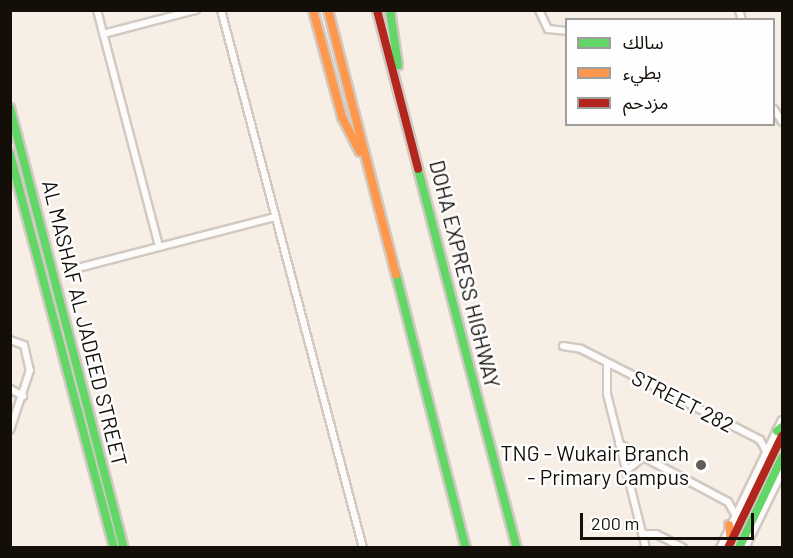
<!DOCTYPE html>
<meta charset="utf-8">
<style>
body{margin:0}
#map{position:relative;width:793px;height:558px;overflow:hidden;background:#f7eee6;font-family:Barlow,"Noto Sans Arabic",sans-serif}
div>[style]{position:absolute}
.roads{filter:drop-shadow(2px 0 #d1c9c2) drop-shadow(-2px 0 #d1c9c2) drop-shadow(0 2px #d1c9c2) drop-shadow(0 -2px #d1c9c2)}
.street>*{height:6px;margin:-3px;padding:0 3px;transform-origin:3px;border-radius:3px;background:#fefcfb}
.fast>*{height:8px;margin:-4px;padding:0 4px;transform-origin:4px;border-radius:4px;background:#63d668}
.slow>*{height:8px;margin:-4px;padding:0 4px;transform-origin:4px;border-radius:4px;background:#ff974d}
.jam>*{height:8px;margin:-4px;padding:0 4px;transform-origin:4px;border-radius:4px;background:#b3261e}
.dots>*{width:16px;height:16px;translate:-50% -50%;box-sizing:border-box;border:3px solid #fefefe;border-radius:50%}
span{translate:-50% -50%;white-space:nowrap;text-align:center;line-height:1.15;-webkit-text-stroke:5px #fefefe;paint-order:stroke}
.street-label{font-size:21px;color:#140e08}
.poi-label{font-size:21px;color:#140e08}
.right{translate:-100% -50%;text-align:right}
.frame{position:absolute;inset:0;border:12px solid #140e08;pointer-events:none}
.legend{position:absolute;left:565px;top:18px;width:210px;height:108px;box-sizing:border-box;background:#fefefe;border:2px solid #a09e9c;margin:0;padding:8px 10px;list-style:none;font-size:18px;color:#140e08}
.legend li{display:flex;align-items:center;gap:12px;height:30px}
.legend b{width:30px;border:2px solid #a09e9c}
.scale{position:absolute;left:580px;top:513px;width:174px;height:27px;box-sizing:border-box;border:3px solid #140e08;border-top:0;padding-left:8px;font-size:18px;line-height:21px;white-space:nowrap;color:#140e08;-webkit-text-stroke:4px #fefefe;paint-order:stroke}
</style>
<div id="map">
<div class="roads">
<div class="street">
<div style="left:97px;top:10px;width:245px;rotate:75.3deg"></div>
<div style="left:221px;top:10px;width:556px;rotate:75.21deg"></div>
<div style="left:539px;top:10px;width:21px;rotate:65deg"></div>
<div style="left:548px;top:29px;width:18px;rotate:6deg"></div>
<div style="left:739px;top:10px;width:10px;rotate:73deg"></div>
<div style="left:103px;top:34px;width:96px;rotate:-14.5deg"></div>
<div style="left:774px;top:109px;width:15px;rotate:58deg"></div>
<div style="left:74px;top:269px;width:208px;rotate:-14.5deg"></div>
<div style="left:10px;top:340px;width:15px;rotate:20deg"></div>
<div style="left:24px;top:345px;width:26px;rotate:77deg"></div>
<div style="left:30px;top:370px;width:63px;rotate:108.4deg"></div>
<div style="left:563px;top:346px;width:18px;rotate:9deg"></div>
<div style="left:581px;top:349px;width:173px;rotate:26.9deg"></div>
<div style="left:735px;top:427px;width:28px;rotate:27deg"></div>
<div style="left:760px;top:440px;width:13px;rotate:61deg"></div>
<div style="left:607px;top:363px;width:31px;rotate:90deg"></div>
<div style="left:607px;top:394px;width:159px;rotate:75.8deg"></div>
<div style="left:10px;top:389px;width:15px;rotate:28deg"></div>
<div style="left:619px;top:444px;width:123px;rotate:28deg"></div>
<div style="left:728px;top:502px;width:14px;rotate:60deg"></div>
<div style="left:626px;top:471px;width:19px;rotate:-39deg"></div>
<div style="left:642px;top:534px;width:14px"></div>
<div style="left:656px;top:534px;width:30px;rotate:27deg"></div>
<div style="left:720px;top:548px;width:142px;rotate:-64.2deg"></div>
<div style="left:745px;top:548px;width:85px;rotate:-64deg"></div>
</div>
<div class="fast">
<div style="left:390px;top:10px;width:56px;rotate:81.7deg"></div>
<div style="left:10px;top:108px;width:455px;rotate:75.5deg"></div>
<div style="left:10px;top:154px;width:407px;rotate:75.2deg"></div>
<div style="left:418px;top:169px;width:392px;rotate:75.4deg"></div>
<div style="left:396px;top:274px;width:283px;rotate:75.7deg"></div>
<div style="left:777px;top:431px;width:6px;rotate:-39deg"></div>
<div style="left:739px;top:548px;width:100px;rotate:-64.5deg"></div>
</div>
<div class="slow">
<div style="left:313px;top:10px;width:111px;rotate:74.8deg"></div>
<div style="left:342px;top:117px;width:39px;rotate:63deg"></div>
<div style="left:328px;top:10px;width:273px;rotate:75.6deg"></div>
<div style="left:729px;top:525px;width:16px;rotate:83deg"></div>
</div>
<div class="jam">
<div style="left:377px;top:10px;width:164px;rotate:75.5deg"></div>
<div style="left:728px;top:548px;width:124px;rotate:-64.3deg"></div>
</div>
</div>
<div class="dots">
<div style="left:701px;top:465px;background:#635c56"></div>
</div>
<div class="street-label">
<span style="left:465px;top:274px;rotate:76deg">DOHA EXPRESS HIGHWAY</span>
<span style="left:85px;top:323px;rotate:76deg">AL MASHAF AL JADEED STREET</span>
<span style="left:683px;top:401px;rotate:27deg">STREET 282</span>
</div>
<div class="poi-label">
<span class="right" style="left:689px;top:465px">TNG - Wukair Branch<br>- Primary Campus</span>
</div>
<div class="frame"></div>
<ul class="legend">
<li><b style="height:8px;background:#63d668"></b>سالك</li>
<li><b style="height:8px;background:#ff974d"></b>بطيء</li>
<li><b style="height:8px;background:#b3261e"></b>مزدحم</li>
</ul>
<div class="scale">200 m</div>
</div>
